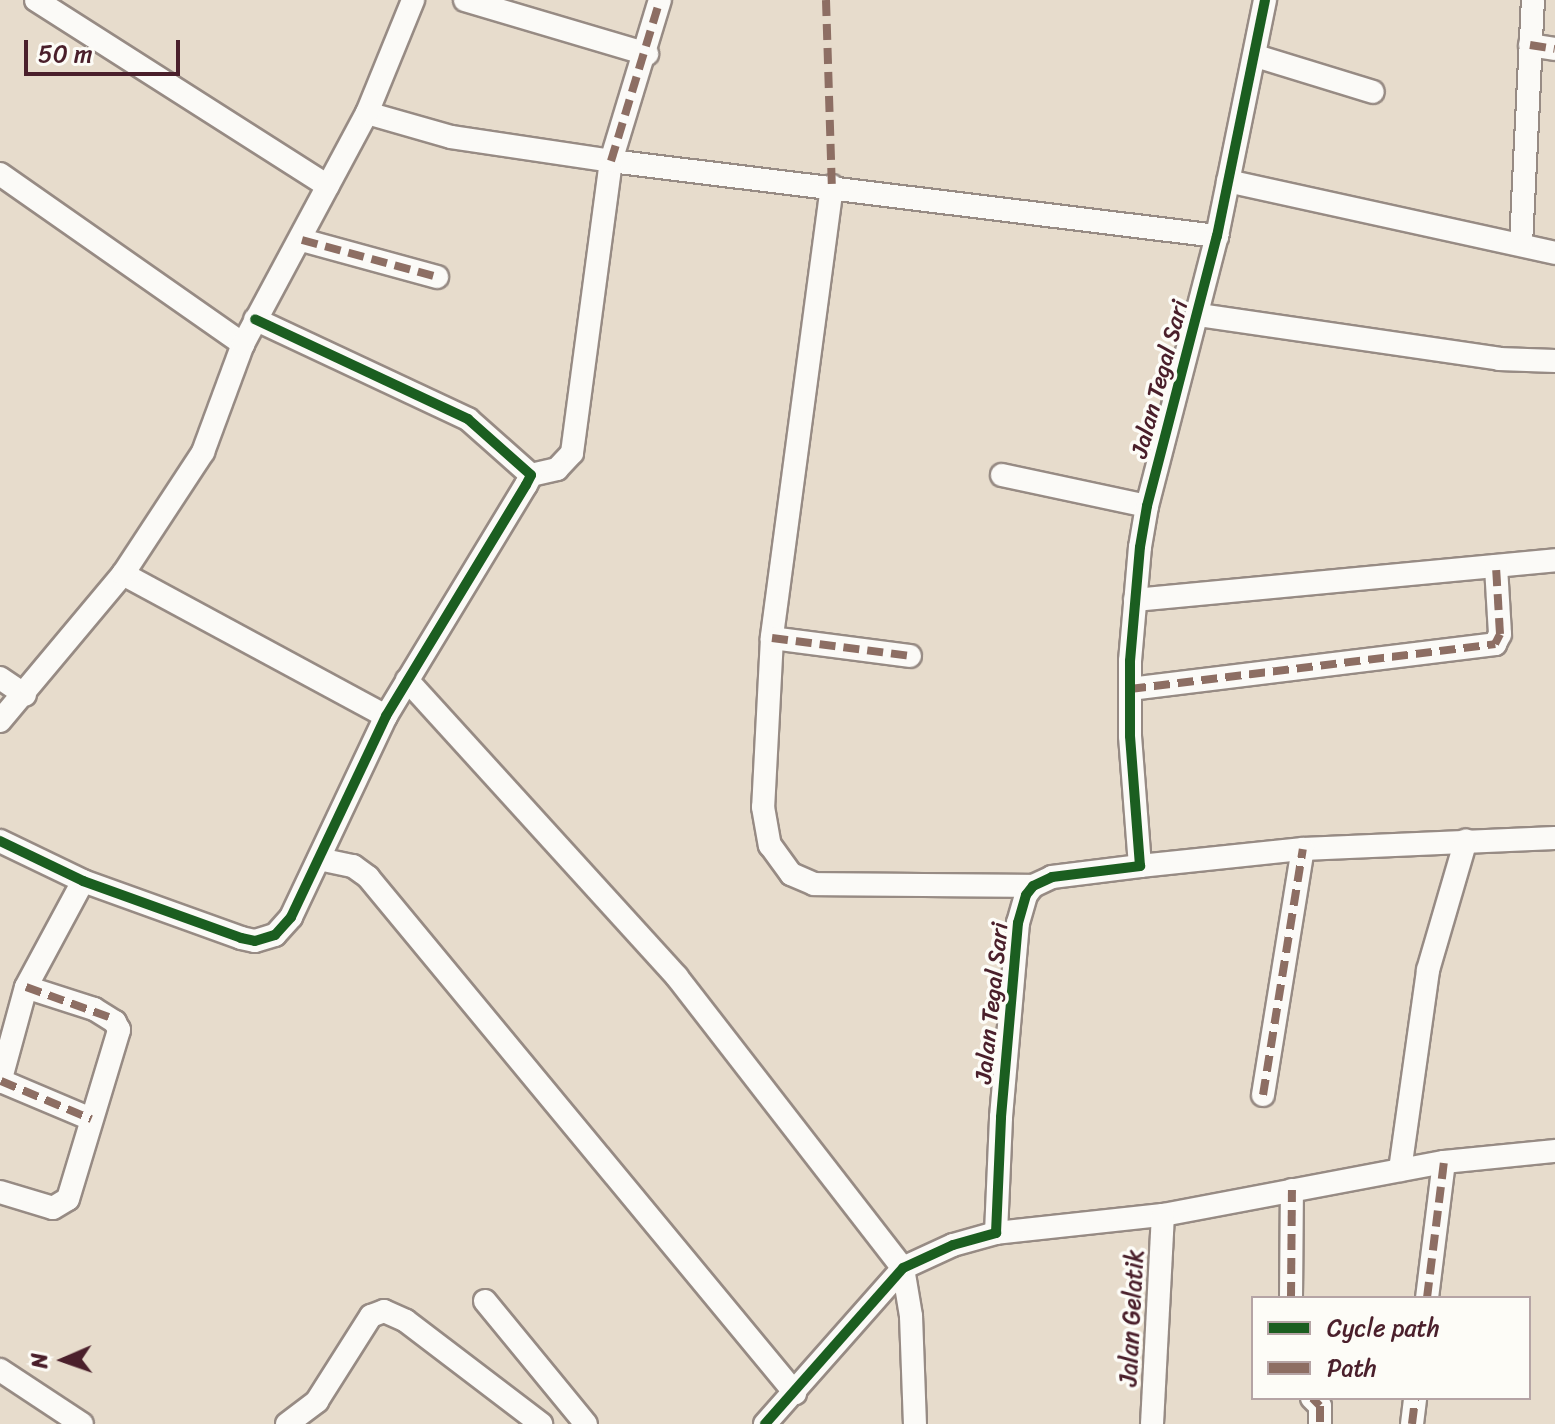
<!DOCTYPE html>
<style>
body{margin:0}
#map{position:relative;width:1555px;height:1424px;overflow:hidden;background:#e7dccc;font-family:Sriracha,sans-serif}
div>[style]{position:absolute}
.roads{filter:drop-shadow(2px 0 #978b84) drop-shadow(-2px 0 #978b84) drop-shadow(0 2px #978b84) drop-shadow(0 -2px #978b84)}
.minor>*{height:22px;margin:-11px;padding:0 11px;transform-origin:11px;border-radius:11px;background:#fbfaf7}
.quiet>*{height:8px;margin-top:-4px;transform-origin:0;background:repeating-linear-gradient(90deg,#8d6e63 0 16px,transparent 0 24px)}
.cycleway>*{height:10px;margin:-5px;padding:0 5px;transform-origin:5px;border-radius:5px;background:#1b5e20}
span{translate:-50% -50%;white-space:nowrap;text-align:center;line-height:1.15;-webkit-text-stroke:7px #fdfcf7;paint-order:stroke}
.street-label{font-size:24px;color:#4a1f2b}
.legend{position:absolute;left:1251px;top:1296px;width:280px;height:104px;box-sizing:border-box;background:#fdfcf7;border:2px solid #b5a4a5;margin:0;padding:10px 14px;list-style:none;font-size:24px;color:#4a1f2b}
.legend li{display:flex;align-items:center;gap:16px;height:40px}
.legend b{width:40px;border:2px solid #b5a4a5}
.north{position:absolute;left:24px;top:1320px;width:80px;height:80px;-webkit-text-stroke:6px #fdfcf7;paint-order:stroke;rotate:268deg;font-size:22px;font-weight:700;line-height:32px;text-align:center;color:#4a1f2b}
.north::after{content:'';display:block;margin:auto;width:28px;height:36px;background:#4a1f2b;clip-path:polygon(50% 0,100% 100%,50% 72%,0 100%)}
.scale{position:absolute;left:24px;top:40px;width:156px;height:36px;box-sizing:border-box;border:4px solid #4a1f2b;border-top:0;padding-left:10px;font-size:24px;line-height:28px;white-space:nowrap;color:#4a1f2b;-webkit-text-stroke:6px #fdfcf7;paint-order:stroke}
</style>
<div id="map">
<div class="roads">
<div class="minor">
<div style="left:36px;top:0;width:346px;rotate:32.5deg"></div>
<div style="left:465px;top:0;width:190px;rotate:16.5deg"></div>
<div style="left:1530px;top:45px;width:25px;rotate:9deg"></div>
<div style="left:1256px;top:56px;width:122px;rotate:17.1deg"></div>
<div style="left:367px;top:113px;width:87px;rotate:15.9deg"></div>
<div style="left:451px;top:137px;width:162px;rotate:8.5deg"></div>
<div style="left:611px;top:161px;width:611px;rotate:7.06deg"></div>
<div style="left:0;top:174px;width:297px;rotate:35deg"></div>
<div style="left:1228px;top:181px;width:335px;rotate:12.4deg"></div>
<div style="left:832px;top:186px;width:456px;rotate:97.6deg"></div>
<div style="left:772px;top:638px;width:169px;rotate:93deg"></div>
<div style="left:763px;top:807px;width:39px;rotate:80deg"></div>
<div style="left:770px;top:845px;width:36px;rotate:54deg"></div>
<div style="left:791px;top:874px;width:25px;rotate:23deg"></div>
<div style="left:814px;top:884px;width:219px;rotate:0.5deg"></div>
<div style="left:302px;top:240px;width:140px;rotate:15.3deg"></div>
<div style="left:1521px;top:244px;width:244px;rotate:-87.2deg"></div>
<div style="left:1199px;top:315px;width:303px;rotate:8.3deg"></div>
<div style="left:1499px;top:359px;width:56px;rotate:2deg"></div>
<div style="left:531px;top:475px;width:27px;rotate:-13deg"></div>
<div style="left:557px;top:469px;width:22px;rotate:-47deg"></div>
<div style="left:572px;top:453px;width:295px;rotate:-82.4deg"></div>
<div style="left:611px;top:161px;width:168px;rotate:-73.1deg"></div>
<div style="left:1002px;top:475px;width:148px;rotate:12.1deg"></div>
<div style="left:123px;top:574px;width:299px;rotate:28.4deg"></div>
<div style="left:1135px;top:600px;width:422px;rotate:-5.4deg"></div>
<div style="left:772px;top:638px;width:139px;rotate:7.4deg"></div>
<div style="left:0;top:678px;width:30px;rotate:34deg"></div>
<div style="left:407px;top:680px;width:401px;rotate:47.7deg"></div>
<div style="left:677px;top:977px;width:368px;rotate:52.2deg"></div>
<div style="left:903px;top:1268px;width:49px;rotate:80.5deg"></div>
<div style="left:911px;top:1316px;width:108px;rotate:87.9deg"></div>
<div style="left:1130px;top:689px;width:368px;rotate:-7deg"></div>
<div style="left:1495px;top:644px;width:11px;rotate:-63deg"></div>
<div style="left:1500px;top:634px;width:68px;rotate:-93.4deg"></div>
<div style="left:0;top:721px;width:192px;rotate:-50.1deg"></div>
<div style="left:123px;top:574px;width:146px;rotate:-56.7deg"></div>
<div style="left:203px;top:452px;width:115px;rotate:-69.7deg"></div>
<div style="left:243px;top:344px;width:262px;rotate:-61.8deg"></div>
<div style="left:367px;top:113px;width:122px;rotate:-67.8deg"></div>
<div style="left:0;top:841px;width:92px;rotate:25.7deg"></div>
<div style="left:83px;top:881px;width:168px;rotate:19.8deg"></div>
<div style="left:241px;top:938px;width:14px;rotate:12deg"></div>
<div style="left:255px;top:941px;width:21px;rotate:-17deg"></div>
<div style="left:275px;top:935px;width:24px;rotate:-48deg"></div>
<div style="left:291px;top:917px;width:222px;rotate:-64.7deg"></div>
<div style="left:386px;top:716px;width:270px;rotate:-58.8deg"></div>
<div style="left:526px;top:485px;width:11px;rotate:-63deg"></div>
<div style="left:531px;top:475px;width:84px;rotate:-138.4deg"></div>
<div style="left:468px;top:419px;width:235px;rotate:-154.9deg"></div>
<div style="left:319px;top:859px;width:35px;rotate:12deg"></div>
<div style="left:353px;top:866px;width:19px;rotate:36deg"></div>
<div style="left:368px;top:877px;width:670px;rotate:50.39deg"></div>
<div style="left:1140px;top:866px;width:164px;rotate:-6deg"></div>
<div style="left:1303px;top:849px;width:252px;rotate:-2.5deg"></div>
<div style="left:1px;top:1081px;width:98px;rotate:22.9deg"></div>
<div style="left:0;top:1082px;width:98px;rotate:-74.7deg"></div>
<div style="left:26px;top:987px;width:120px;rotate:-61.7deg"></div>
<div style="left:1263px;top:1095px;width:249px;rotate:-80.8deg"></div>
<div style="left:1400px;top:1170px;width:202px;rotate:-82deg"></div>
<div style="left:1428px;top:970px;width:135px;rotate:-73.7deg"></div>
<div style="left:0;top:1192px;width:55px;rotate:16.8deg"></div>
<div style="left:53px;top:1208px;width:17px;rotate:-31deg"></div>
<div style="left:68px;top:1199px;width:177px;rotate:-73.2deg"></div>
<div style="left:119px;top:1030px;width:9px;rotate:-117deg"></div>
<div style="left:115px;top:1022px;width:25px;rotate:-148deg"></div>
<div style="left:94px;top:1009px;width:71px;rotate:-162.1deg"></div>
<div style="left:996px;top:1233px;width:168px;rotate:-6.2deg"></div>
<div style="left:1163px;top:1215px;width:286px;rotate:-10.7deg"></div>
<div style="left:1444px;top:1162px;width:112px;rotate:-5.7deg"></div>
<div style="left:1291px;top:1298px;width:108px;rotate:-89.5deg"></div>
<div style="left:1427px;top:1298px;width:137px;rotate:-82.9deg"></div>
<div style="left:485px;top:1301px;width:159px;rotate:50.6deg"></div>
<div style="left:0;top:1370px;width:98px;rotate:33.4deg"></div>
<div style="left:1312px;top:1398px;width:11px;rotate:45deg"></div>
<div style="left:1320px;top:1406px;width:18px;rotate:90deg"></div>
<div style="left:287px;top:1424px;width:38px;rotate:-37deg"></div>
<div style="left:317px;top:1401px;width:101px;rotate:-57.6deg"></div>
<div style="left:371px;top:1316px;width:14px;rotate:-21deg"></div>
<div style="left:384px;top:1311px;width:24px;rotate:24deg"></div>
<div style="left:406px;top:1321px;width:170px;rotate:37.3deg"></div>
<div style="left:765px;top:1424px;width:208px;rotate:-48.5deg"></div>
<div style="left:903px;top:1268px;width:55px;rotate:-24.7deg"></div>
<div style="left:953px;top:1245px;width:45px;rotate:-15.6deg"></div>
<div style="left:996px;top:1233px;width:116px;rotate:-87.5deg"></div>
<div style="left:1001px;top:1117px;width:195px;rotate:-85deg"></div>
<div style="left:1018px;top:923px;width:29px;rotate:-74deg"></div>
<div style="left:1026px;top:895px;width:11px;rotate:-52deg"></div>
<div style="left:1033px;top:886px;width:21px;rotate:-25deg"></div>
<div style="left:1052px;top:877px;width:89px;rotate:-7.1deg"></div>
<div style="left:1140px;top:866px;width:130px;rotate:-94.4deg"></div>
<div style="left:1130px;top:736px;width:75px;rotate:-90deg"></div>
<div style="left:1130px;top:661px;width:114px;rotate:-85deg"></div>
<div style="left:1140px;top:547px;width:42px;rotate:-80.3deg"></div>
<div style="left:1147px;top:506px;width:279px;rotate:-75.5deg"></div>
<div style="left:1217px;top:236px;width:241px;rotate:-78.5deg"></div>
<div style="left:1152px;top:1424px;width:209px;rotate:-87deg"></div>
<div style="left:1412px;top:1424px;width:26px;rotate:-83deg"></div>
</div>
</div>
<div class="quiet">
<div style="left:826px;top:0;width:186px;rotate:88.2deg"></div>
<div style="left:1530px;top:45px;width:25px;rotate:9deg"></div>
<div style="left:611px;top:161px;width:168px;rotate:-73.1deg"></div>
<div style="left:302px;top:240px;width:140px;rotate:15.3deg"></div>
<div style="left:772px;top:638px;width:139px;rotate:7.4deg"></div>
<div style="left:1130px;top:689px;width:368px;rotate:-7deg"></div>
<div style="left:1495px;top:644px;width:11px;rotate:-63deg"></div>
<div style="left:1500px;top:634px;width:68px;rotate:-93.4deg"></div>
<div style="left:26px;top:987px;width:88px;rotate:19.9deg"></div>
<div style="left:1px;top:1081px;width:98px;rotate:22.9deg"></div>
<div style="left:1263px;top:1095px;width:249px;rotate:-80.8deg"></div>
<div style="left:1291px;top:1298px;width:108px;rotate:-89.5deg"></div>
<div style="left:1427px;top:1298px;width:137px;rotate:-82.9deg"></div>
<div style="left:1312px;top:1398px;width:11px;rotate:45deg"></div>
<div style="left:1320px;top:1406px;width:18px;rotate:90deg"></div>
<div style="left:1412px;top:1424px;width:26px;rotate:-83deg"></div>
</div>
<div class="cycleway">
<div style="left:0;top:841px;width:92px;rotate:25.7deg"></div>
<div style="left:83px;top:881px;width:168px;rotate:19.8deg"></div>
<div style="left:241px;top:938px;width:14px;rotate:12deg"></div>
<div style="left:255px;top:941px;width:21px;rotate:-17deg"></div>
<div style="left:275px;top:935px;width:24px;rotate:-48deg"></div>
<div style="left:291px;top:917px;width:222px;rotate:-64.7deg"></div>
<div style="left:386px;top:716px;width:270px;rotate:-58.8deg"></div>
<div style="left:526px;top:485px;width:11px;rotate:-63deg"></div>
<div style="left:531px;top:475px;width:84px;rotate:-138.4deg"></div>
<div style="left:468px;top:419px;width:235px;rotate:-154.9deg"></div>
<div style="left:765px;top:1424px;width:208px;rotate:-48.5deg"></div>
<div style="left:903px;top:1268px;width:55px;rotate:-24.7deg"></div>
<div style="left:953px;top:1245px;width:45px;rotate:-15.6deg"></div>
<div style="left:996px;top:1233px;width:116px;rotate:-87.5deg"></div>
<div style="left:1001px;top:1117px;width:195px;rotate:-85deg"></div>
<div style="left:1018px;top:923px;width:29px;rotate:-74deg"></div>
<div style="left:1026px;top:895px;width:11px;rotate:-52deg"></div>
<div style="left:1033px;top:886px;width:21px;rotate:-25deg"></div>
<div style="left:1052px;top:877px;width:89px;rotate:-7.1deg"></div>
<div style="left:1140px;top:866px;width:130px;rotate:-94.4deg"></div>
<div style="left:1130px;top:736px;width:75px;rotate:-90deg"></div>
<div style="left:1130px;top:661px;width:114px;rotate:-85deg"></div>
<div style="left:1140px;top:547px;width:42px;rotate:-80.3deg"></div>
<div style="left:1147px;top:506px;width:279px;rotate:-75.5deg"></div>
<div style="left:1217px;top:236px;width:241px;rotate:-78.5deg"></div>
</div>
<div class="street-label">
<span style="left:1160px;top:379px;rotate:-75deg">Jalan Tegal Sari</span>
<span style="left:992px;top:1003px;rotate:-84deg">Jalan Tegal Sari</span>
<span style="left:1132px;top:1318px;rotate:-87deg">Jalan Gelatik</span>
</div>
<ul class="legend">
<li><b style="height:10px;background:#1b5e20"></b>Cycle path</li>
<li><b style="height:10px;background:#8d6e63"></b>Path</li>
</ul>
<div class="north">N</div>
<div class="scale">50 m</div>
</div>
